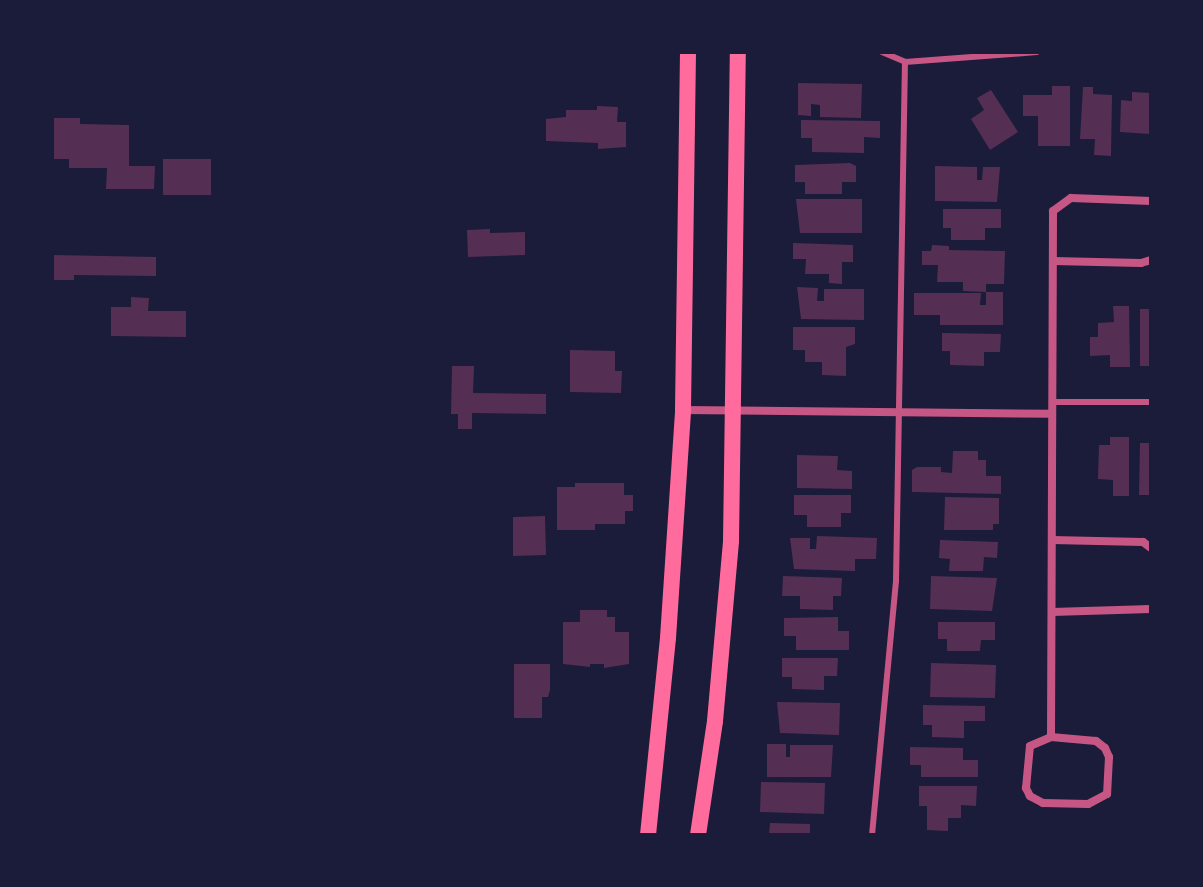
<!DOCTYPE html>
<style>
body{margin:0}
#map{position:relative;width:1203px;height:887px;overflow:hidden;background:#1b1b3a;font-family:Roboto,sans-serif}
div>[style]{position:absolute}
.building>*{inset:0;background:#542f53}
.service>*{height:6px;margin:-3px;padding:0 3px;transform-origin:3px;border-radius:3px;background:#c65784}
.minor>*{height:8px;margin:-4px;padding:0 4px;transform-origin:4px;border-radius:4px;background:#c65784}
.secondary>*{height:16px;margin:-8px;padding:0 8px;transform-origin:8px;border-radius:8px;background:#ff6b9d}
span{translate:-50% -50%;white-space:nowrap;text-align:center;line-height:1.15;-webkit-text-stroke:7px #1b1b3a;paint-order:stroke}
.frame{position:absolute;inset:0;border:54px solid #1b1b3a;pointer-events:none}
</style>
<div id="map">
<div class="building">
<div style="clip-path:polygon(798px 83px,862px 84px,861px 118px,820px 117px,820px 105px,811px 104px,811px 116px,798px 115px)"></div>
<div style="clip-path:polygon(1052px 86px,1070px 86px,1070px 146px,1038px 146px,1038px 116px,1023px 116px,1023px 95px,1052px 95px)"></div>
<div style="clip-path:polygon(1083px 87px,1093px 87px,1093px 94px,1112px 95px,1111px 156px,1094px 155px,1095px 139px,1080px 139px)"></div>
<div style="clip-path:polygon(991px 90px,1018px 132px,990px 150px,971px 119px,984px 110px,977px 98px)"></div>
<div style="clip-path:polygon(1132px 92px,1151px 93px,1150px 134px,1120px 132px,1121px 100px,1132px 101px)"></div>
<div style="clip-path:polygon(597px 106px,618px 107px,617px 122px,626px 122px,626px 147px,598px 149px,598px 143px,546px 141px,546px 119px,566px 117px,566px 110px,597px 110px)"></div>
<div style="clip-path:polygon(52px 118px,80px 118px,80px 124px,129px 125px,129px 166px,155px 166px,154px 189px,106px 189px,107px 168px,69px 168px,69px 159px,52px 159px)"></div>
<div style="clip-path:polygon(801px 120px,880px 121px,880px 138px,864px 137px,864px 153px,812px 152px,812px 138px,801px 138px)"></div>
<div style="clip-path:polygon(163px 159px,211px 159px,211px 195px,163px 195px)"></div>
<div style="clip-path:polygon(850px 163px,856px 166px,856px 182px,842px 182px,842px 194px,805px 194px,805px 182px,795px 182px,795px 165px)"></div>
<div style="clip-path:polygon(935px 166px,977px 167px,977px 180px,982px 180px,983px 167px,1000px 167px,997px 202px,935px 201px)"></div>
<div style="clip-path:polygon(796px 199px,862px 199px,862px 233px,800px 233px)"></div>
<div style="clip-path:polygon(943px 209px,1001px 209px,1001px 228px,985px 228px,985px 240px,951px 240px,951px 228px,943px 228px)"></div>
<div style="clip-path:polygon(490px 229px,490px 233px,525px 232px,525px 255px,468px 257px,467px 230px)"></div>
<div style="clip-path:polygon(793px 243px,853px 245px,853px 262px,842px 262px,842px 284px,829px 283px,829px 274px,805px 274px,806px 259px,793px 259px)"></div>
<div style="clip-path:polygon(932px 245px,949px 246px,949px 250px,1005px 251px,1004px 284px,986px 284px,986px 292px,963px 291px,963px 282px,937px 282px,938px 265px,922px 265px,922px 251px,931px 251px)"></div>
<div style="clip-path:polygon(52px 255px,156px 257px,156px 276px,74px 275px,74px 280px,52px 280px)"></div>
<div style="clip-path:polygon(797px 287px,818px 288px,817px 301px,824px 301px,824px 289px,864px 289px,864px 320px,801px 319px)"></div>
<div style="clip-path:polygon(986px 292px,1003px 292px,1003px 325px,940px 325px,940px 315px,914px 315px,914px 293px,981px 293px,980px 305px,986px 305px)"></div>
<div style="clip-path:polygon(131px 297px,149px 298px,148px 311px,186px 311px,186px 337px,111px 336px,111px 307px,131px 307px)"></div>
<div style="clip-path:polygon(1113px 306px,1129px 306px,1130px 367px,1110px 367px,1110px 355px,1090px 356px,1090px 337px,1098px 337px,1098px 323px,1114px 322px)"></div>
<div style="clip-path:polygon(1140px 309px,1151px 309px,1151px 366px,1140px 366px)"></div>
<div style="clip-path:polygon(793px 327px,855px 327px,855px 344px,846px 347px,846px 376px,822px 375px,822px 362px,805px 362px,805px 350px,793px 350px)"></div>
<div style="clip-path:polygon(942px 333px,1001px 334px,1000px 352px,984px 352px,984px 366px,950px 365px,950px 351px,942px 351px)"></div>
<div style="clip-path:polygon(570px 350px,615px 351px,615px 371px,622px 371px,621px 393px,570px 392px)"></div>
<div style="clip-path:polygon(452px 366px,474px 366px,473px 393px,546px 394px,546px 414px,472px 413px,472px 429px,458px 429px,458px 414px,451px 414px)"></div>
<div style="clip-path:polygon(1110px 437px,1129px 437px,1129px 496px,1113px 496px,1113px 480px,1098px 479px,1099px 445px,1110px 445px)"></div>
<div style="clip-path:polygon(1140px 443px,1151px 443px,1151px 495px,1139px 495px)"></div>
<div style="clip-path:polygon(953px 451px,978px 451px,978px 460px,986px 460px,986px 476px,1001px 476px,1001px 494px,912px 492px,912px 470px,917px 467px,941px 467px,941px 472px,952px 473px)"></div>
<div style="clip-path:polygon(797px 455px,838px 456px,837px 470px,852px 471px,852px 489px,797px 488px)"></div>
<div style="clip-path:polygon(575px 483px,624px 483px,624px 495px,633px 495px,633px 511px,625px 511px,625px 524px,595px 524px,595px 530px,557px 530px,557px 487px,575px 487px)"></div>
<div style="clip-path:polygon(794px 495px,851px 495px,851px 513px,841px 513px,841px 527px,807px 527px,807px 515px,794px 515px)"></div>
<div style="clip-path:polygon(945px 497px,999px 498px,999px 524px,993px 524px,993px 530px,944px 530px)"></div>
<div style="clip-path:polygon(545px 516px,546px 555px,513px 556px,513px 517px)"></div>
<div style="clip-path:polygon(817px 536px,877px 538px,876px 559px,855px 559px,855px 571px,794px 569px,790px 538px,810px 538px,810px 549px,816px 549px)"></div>
<div style="clip-path:polygon(940px 540px,998px 542px,997px 558px,984px 557px,983px 571px,949px 571px,950px 559px,939px 558px)"></div>
<div style="clip-path:polygon(783px 576px,842px 578px,841px 596px,833px 596px,833px 610px,800px 609px,800px 596px,782px 596px)"></div>
<div style="clip-path:polygon(931px 576px,997px 578px,992px 611px,930px 609px)"></div>
<div style="clip-path:polygon(580px 610px,607px 610px,607px 617px,615px 617px,615px 632px,629px 632px,629px 664px,604px 668px,604px 664px,590px 664px,590px 667px,563px 664px,563px 622px,580px 622px)"></div>
<div style="clip-path:polygon(838px 617px,838px 631px,849px 631px,849px 650px,796px 650px,796px 636px,784px 636px,784px 618px)"></div>
<div style="clip-path:polygon(938px 622px,995px 622px,995px 640px,981px 640px,980px 651px,947px 651px,947px 639px,938px 639px)"></div>
<div style="clip-path:polygon(782px 658px,838px 658px,837px 676px,824px 676px,824px 690px,792px 689px,792px 677px,782px 677px)"></div>
<div style="clip-path:polygon(931px 663px,996px 665px,995px 698px,930px 697px)"></div>
<div style="clip-path:polygon(514px 664px,550px 664px,550px 690px,548px 697px,542px 697px,542px 718px,514px 718px)"></div>
<div style="clip-path:polygon(777px 702px,840px 703px,839px 735px,780px 733px)"></div>
<div style="clip-path:polygon(923px 705px,985px 706px,985px 721px,964px 721px,964px 738px,932px 737px,932px 725px,923px 725px)"></div>
<div style="clip-path:polygon(767px 744px,786px 744px,786px 757px,790px 757px,790px 745px,833px 745px,831px 777px,767px 777px)"></div>
<div style="clip-path:polygon(910px 747px,963px 748px,963px 760px,978px 760px,978px 777px,921px 777px,921px 765px,910px 765px)"></div>
<div style="clip-path:polygon(761px 782px,825px 783px,824px 814px,760px 812px)"></div>
<div style="clip-path:polygon(919px 786px,977px 786px,976px 806px,961px 805px,961px 818px,948px 818px,948px 831px,927px 830px,927px 806px,919px 806px)"></div>
<div style="clip-path:polygon(770px 823px,810px 824px,810px 835px,769px 835px)"></div>
</div>
<div class="service">
<div style="left:882px;top:52px;width:25px;rotate:23deg"></div>
<div style="left:905px;top:62px;width:132px;rotate:-4.3deg"></div>
<div style="left:1052px;top:402px;width:99px"></div>
<div style="left:872px;top:835px;width:255px;rotate:-84.6deg"></div>
<div style="left:896px;top:581px;width:519px;rotate:-89.01deg"></div>
</div>
<div class="minor">
<div style="left:1053px;top:261px;width:88px;rotate:1.3deg"></div>
<div style="left:1141px;top:263px;width:10px;rotate:-17deg"></div>
<div style="left:683px;top:410px;width:369px;rotate:0.6deg"></div>
<div style="left:1052px;top:540px;width:91px;rotate:1.3deg"></div>
<div style="left:1143px;top:542px;width:10px;rotate:37deg"></div>
<div style="left:1052px;top:612px;width:99px;rotate:-1.7deg"></div>
<div style="left:1051px;top:737px;width:526px;rotate:-89.78deg"></div>
<div style="left:1053px;top:211px;width:22px;rotate:-36deg"></div>
<div style="left:1071px;top:198px;width:80px;rotate:2.1deg"></div>
<div style="left:1051px;top:737px;width:45px;rotate:5.1deg"></div>
<div style="left:1096px;top:741px;width:11px;rotate:38deg"></div>
<div style="left:1105px;top:748px;width:10px;rotate:66deg"></div>
<div style="left:1109px;top:757px;width:37px;rotate:93deg"></div>
<div style="left:1107px;top:794px;width:21px;rotate:152deg"></div>
<div style="left:1088px;top:804px;width:45px;rotate:-178.7deg"></div>
<div style="left:1043px;top:803px;width:15px;rotate:-152deg"></div>
<div style="left:1030px;top:796px;width:9px;rotate:-117deg"></div>
<div style="left:1026px;top:788px;width:42px;rotate:-84.6deg"></div>
<div style="left:1030px;top:746px;width:23px;rotate:-23deg"></div>
</div>
<div class="secondary">
<div style="left:648px;top:835px;width:198px;rotate:-84.2deg"></div>
<div style="left:668px;top:638px;width:228px;rotate:-86.2deg"></div>
<div style="left:683px;top:410px;width:358px;rotate:-89.2deg"></div>
<div style="left:698px;top:835px;width:115px;rotate:-81.5deg"></div>
<div style="left:715px;top:721px;width:181px;rotate:-84.9deg"></div>
<div style="left:731px;top:541px;width:489px;rotate:-89.2deg"></div>
</div>
<div class="frame"></div>
</div>
